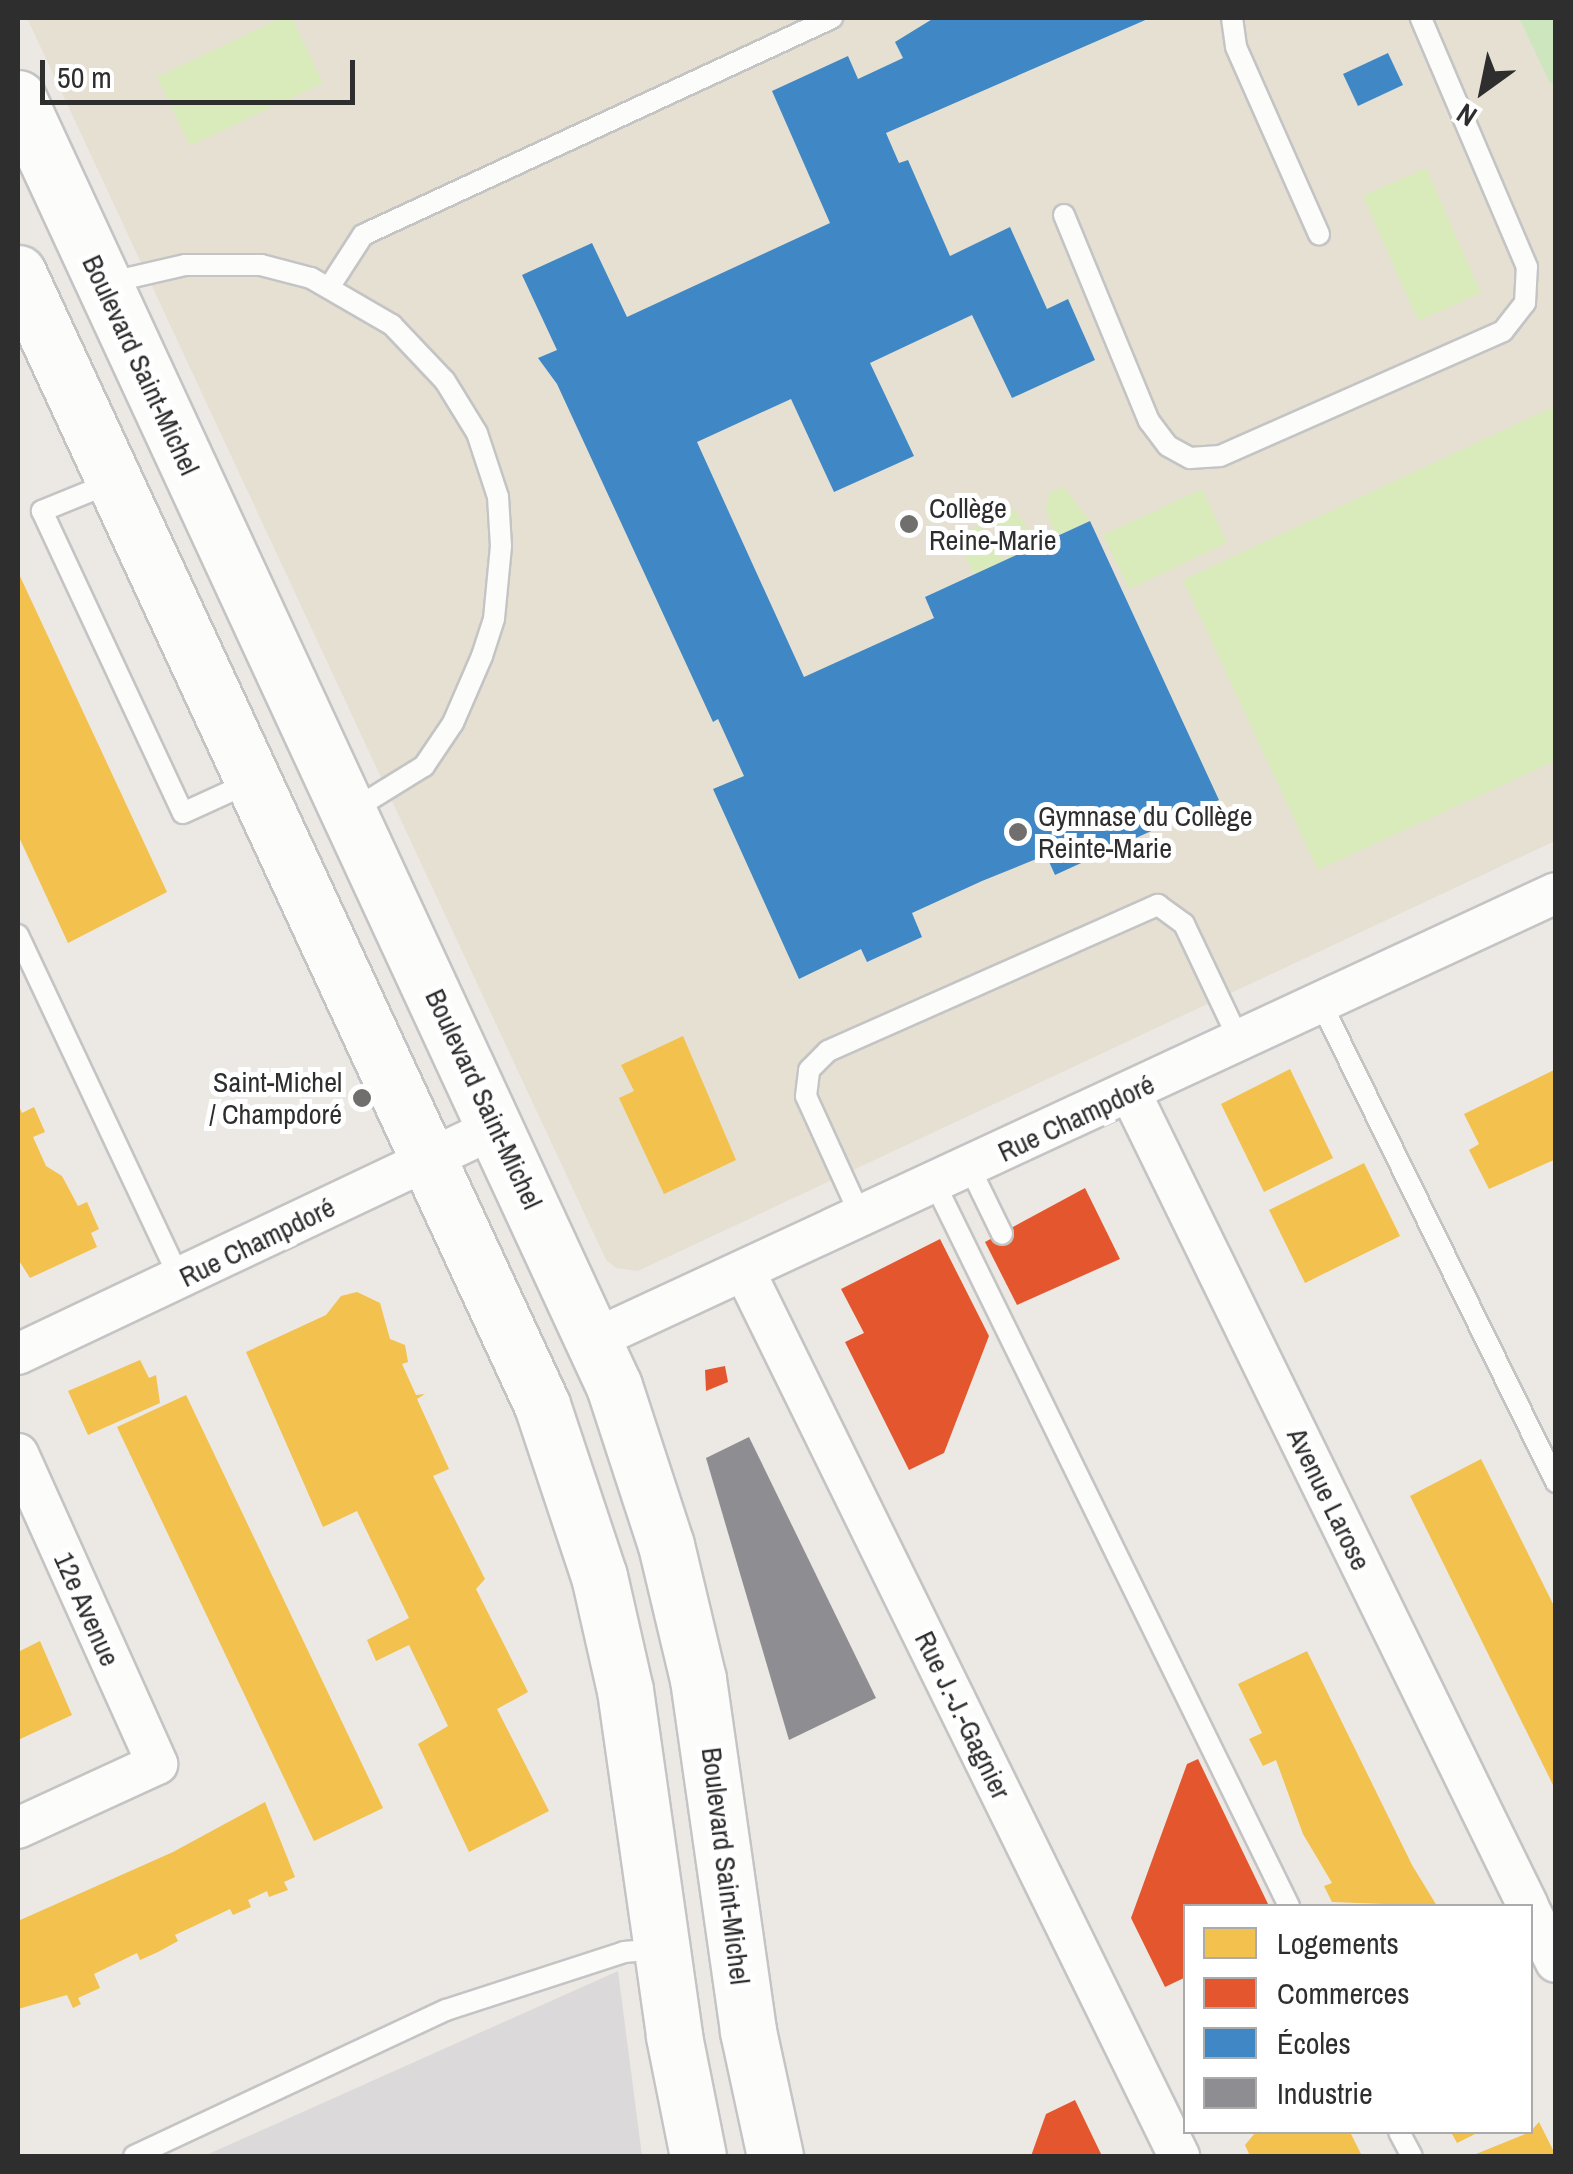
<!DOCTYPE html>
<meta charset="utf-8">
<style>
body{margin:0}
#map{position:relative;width:1573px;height:2174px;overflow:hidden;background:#ece8e4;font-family:"Archivo Narrow",sans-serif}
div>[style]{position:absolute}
.industrial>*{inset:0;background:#dcd9db}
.education>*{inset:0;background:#e6e0d3}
.green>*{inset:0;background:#cee6be}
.pitch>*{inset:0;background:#d9eabb}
.homes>*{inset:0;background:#f2c14e}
.shops>*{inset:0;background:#e4572e}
.schools>*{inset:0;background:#3f88c5}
.industry>*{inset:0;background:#8d8d92}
.roads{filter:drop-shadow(2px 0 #c5c4c5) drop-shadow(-2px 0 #c5c4c5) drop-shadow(0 2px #c5c4c5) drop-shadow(0 -2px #c5c4c5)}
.service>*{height:20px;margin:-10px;padding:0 10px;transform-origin:10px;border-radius:10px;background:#fcfcfb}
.minor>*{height:40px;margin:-20px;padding:0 20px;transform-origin:20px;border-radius:20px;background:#fcfcfb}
.secondary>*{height:55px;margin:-27.5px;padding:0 27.5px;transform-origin:27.5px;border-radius:27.5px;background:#fcfcfb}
.dots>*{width:28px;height:28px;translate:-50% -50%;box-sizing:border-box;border:5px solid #fff;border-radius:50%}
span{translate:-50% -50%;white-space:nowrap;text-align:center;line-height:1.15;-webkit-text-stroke:10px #fff;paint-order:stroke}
.street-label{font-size:28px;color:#2e2e2e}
.poi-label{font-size:28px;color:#2e2e2e}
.left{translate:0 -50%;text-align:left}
.right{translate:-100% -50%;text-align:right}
.frame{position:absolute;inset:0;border:20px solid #2e2e2e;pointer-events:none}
.legend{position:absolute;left:1183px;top:1904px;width:350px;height:230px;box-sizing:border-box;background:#fff;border:2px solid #ababab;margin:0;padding:12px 18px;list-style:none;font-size:30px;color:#2e2e2e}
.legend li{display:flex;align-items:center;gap:20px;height:50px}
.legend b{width:50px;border:2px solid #ababab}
.north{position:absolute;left:1433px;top:40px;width:100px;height:100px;-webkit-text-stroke:8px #fff;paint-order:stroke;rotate:213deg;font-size:28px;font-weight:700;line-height:40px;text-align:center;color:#2e2e2e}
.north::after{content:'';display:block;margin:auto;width:35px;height:45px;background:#2e2e2e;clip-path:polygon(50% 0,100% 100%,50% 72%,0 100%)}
.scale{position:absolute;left:40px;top:60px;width:315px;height:45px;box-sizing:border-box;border:5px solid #2e2e2e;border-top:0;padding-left:12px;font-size:30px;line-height:35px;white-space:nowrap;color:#2e2e2e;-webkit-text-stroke:8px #fff;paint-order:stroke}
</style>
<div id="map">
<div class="industrial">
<div style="clip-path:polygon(618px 1971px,642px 2156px,204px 2156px)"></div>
</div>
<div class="education">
<div style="clip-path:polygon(27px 18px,1555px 18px,1555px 841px,638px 1271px,616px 1268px,606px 1260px)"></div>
</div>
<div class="green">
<div style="clip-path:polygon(1519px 18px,1555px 18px,1555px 82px,1550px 83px)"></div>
</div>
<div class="pitch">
<div style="clip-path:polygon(281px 18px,292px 18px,323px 83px,190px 146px,157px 77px)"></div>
<div style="clip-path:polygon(1426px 168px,1481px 293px,1418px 321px,1363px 196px)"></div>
<div style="clip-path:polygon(1555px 406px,1555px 761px,1318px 870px,1183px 580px)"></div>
<div style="clip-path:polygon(1064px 487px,1090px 521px,1056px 536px,1046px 510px,1049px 493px)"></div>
<div style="clip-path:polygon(1202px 489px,1227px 543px,1129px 589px,1103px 535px)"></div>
<div style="clip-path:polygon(1014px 509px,1039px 544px,1008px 559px,997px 533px,999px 515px)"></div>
<div style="clip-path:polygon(979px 525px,994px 538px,1004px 561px,974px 574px,961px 549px,964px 532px)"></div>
</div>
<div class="homes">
<div style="clip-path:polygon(18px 572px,167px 892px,68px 943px,18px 835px)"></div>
<div style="clip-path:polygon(683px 1036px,736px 1160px,664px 1194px,619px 1098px,634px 1091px,621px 1065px)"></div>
<div style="clip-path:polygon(1290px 1069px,1333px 1158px,1264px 1192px,1221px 1104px)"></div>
<div style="clip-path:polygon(1556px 1069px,1556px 1159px,1489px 1189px,1469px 1150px,1479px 1144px,1464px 1114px)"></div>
<div style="clip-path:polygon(18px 1104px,22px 1113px,34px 1107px,45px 1132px,33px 1137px,46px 1166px,62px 1176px,78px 1206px,87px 1202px,99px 1229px,91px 1233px,97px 1247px,30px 1278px,18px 1259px)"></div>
<div style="clip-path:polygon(1364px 1163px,1400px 1236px,1305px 1283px,1269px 1210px)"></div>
<div style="clip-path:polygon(357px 1292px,380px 1303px,390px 1339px,405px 1345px,408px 1362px,402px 1364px,416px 1395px,425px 1394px,417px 1399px,449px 1469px,433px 1476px,485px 1579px,476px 1589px,528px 1692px,497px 1709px,549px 1811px,469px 1852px,418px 1744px,448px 1726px,409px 1645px,376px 1661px,367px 1640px,409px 1618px,357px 1511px,323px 1527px,246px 1352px,326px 1315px,341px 1296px)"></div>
<div style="clip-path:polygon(140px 1360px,149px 1378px,156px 1375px,160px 1403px,88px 1435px,68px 1391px)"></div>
<div style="clip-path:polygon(186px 1395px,383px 1808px,314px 1841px,117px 1427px)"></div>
<div style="clip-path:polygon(1481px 1459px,1556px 1610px,1556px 1791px,1410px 1496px)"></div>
<div style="clip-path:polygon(40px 1641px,72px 1715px,18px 1740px,18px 1652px)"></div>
<div style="clip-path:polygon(1307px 1651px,1412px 1865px,1437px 1906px,1332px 1902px,1324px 1886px,1332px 1883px,1303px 1834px,1276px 1760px,1263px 1766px,1249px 1739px,1262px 1733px,1238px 1684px)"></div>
<div style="clip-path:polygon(265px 1802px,295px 1877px,284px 1882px,288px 1890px,269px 1897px,267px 1891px,248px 1900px,251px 1907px,233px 1915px,230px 1909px,175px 1935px,178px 1941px,158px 1952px,140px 1960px,137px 1953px,94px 1974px,100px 1988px,78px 1998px,81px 2004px,73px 2008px,67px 1995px,18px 2009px,18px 1921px,173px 1852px)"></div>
<div style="clip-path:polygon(1539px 2122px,1556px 2156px,1471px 2156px,1530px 2132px)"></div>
<div style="clip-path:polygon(1256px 2132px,1350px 2132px,1362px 2156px,1250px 2156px,1245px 2145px)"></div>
<div style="clip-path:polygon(1451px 2132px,1479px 2132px,1457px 2143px)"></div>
</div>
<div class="shops">
<div style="clip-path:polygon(1085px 1188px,1120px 1259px,1017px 1305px,985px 1242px)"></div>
<div style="clip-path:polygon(940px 1239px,989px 1336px,944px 1453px,909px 1470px,845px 1342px,864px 1333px,841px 1289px)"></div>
<div style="clip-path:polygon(725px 1366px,728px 1382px,706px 1391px,705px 1370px)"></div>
<div style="clip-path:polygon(1198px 1759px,1269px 1906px,1186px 1906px,1186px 1977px,1165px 1987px,1131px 1918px,1187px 1764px)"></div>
<div style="clip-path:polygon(1075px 2100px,1102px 2156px,1031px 2156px,1046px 2114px)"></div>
</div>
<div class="schools">
<div style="clip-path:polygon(934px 18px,1150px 18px,886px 133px,899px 163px,908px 160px,950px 256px,1010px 227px,1047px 309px,1068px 299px,1095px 360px,1012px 398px,972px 315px,870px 363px,914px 456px,834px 492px,791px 399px,697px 442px,804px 677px,934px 618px,925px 597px,1090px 521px,1219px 800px,1055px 875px,1046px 855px,982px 881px,912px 913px,922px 937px,867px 962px,861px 949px,799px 979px,713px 789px,744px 776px,718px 719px,713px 722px,557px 384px,538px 358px,557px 350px,522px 275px,592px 243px,627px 317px,830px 223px,772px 91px,848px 56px,858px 79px,903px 58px,895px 42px)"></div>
<div style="clip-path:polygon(1388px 53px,1403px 85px,1358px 106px,1343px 74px)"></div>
</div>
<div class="industry">
<div style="clip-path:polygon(749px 1437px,876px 1698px,789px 1740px,706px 1458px)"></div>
</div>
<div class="roads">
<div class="service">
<div style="left:1232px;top:18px;width:29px;rotate:82deg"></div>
<div style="left:1236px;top:47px;width:205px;rotate:66.1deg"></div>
<div style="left:1064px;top:215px;width:223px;rotate:67.6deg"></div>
<div style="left:1149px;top:421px;width:31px;rotate:53deg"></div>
<div style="left:1168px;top:446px;width:25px;rotate:29deg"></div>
<div style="left:1190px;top:458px;width:30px;rotate:-4deg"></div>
<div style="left:1220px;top:456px;width:309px;rotate:-23.8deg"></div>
<div style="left:1503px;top:331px;width:36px;rotate:-52deg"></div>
<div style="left:1525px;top:303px;width:36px;rotate:-87deg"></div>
<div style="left:1527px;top:267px;width:271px;rotate:-113.1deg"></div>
<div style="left:107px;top:283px;width:80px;rotate:-13deg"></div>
<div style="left:185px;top:265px;width:76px"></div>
<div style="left:261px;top:265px;width:52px;rotate:14.6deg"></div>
<div style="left:311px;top:278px;width:94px;rotate:30.1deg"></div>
<div style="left:392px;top:325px;width:77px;rotate:46.6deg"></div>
<div style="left:445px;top:381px;width:61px;rotate:58.4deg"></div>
<div style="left:477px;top:433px;width:67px;rotate:71.8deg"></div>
<div style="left:498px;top:497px;width:49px;rotate:86.5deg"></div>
<div style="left:501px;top:546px;width:73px;rotate:95.5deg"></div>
<div style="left:494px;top:619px;width:39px;rotate:108deg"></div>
<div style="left:482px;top:656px;width:73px;rotate:113.4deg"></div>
<div style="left:453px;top:723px;width:52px;rotate:124deg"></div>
<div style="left:424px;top:766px;width:86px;rotate:148.3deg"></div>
<div style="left:330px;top:286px;width:61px;rotate:-57.1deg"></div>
<div style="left:363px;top:235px;width:517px;rotate:-24.83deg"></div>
<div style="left:113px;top:482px;width:77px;rotate:157.8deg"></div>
<div style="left:42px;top:511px;width:333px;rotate:65deg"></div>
<div style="left:183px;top:813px;width:77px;rotate:-24.6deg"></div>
<div style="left:18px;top:935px;width:381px;rotate:64.8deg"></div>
<div style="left:1320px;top:1001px;width:536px;rotate:63.87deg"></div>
<div style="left:970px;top:1168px;width:73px;rotate:64.1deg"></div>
<div style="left:935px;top:1184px;width:804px;rotate:63.88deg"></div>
<div style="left:862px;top:1219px;width:135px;rotate:-114.5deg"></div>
<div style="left:806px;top:1096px;width:26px;rotate:-83deg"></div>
<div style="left:809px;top:1070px;width:27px;rotate:-45deg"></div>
<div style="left:828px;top:1051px;width:361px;rotate:-23.9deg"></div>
<div style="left:1158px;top:905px;width:32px;rotate:36deg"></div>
<div style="left:1184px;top:924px;width:128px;rotate:64.6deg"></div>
<div style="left:1399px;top:2132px;width:27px;rotate:62deg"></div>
<div style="left:134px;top:2156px;width:344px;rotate:-25.1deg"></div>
<div style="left:446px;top:2010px;width:187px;rotate:-18deg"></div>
<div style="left:624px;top:1952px;width:36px;rotate:-5deg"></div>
</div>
<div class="minor">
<div style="left:1130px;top:1092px;width:906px;rotate:63.94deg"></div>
<div style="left:746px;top:1274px;width:983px;rotate:63.85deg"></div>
<div style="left:595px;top:1339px;width:1059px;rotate:-24.9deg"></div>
<div style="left:18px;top:1354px;width:530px;rotate:-25.36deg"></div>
<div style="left:18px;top:1454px;width:340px;rotate:65.8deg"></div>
<div style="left:157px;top:1764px;width:153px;rotate:155.3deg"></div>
<div style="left:1530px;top:1911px;width:57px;rotate:63deg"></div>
</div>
<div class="secondary">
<div style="left:18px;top:98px;width:1419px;rotate:65.17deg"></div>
<div style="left:614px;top:1386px;width:167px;rotate:71.9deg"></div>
<div style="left:666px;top:1545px;width:138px;rotate:76.6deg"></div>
<div style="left:698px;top:1679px;width:356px;rotate:81.9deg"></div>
<div style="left:748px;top:2031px;width:128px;rotate:77.8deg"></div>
<div style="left:18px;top:273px;width:1247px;rotate:65.16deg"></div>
<div style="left:542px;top:1405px;width:180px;rotate:71.6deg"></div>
<div style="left:599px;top:1576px;width:117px;rotate:77.2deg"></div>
<div style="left:625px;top:1690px;width:349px;rotate:81.9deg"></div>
<div style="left:674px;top:2036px;width:122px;rotate:78.7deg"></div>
</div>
</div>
<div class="dots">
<div style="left:909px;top:524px;background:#706f6e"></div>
<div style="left:1018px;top:832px;background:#706f6e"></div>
<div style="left:362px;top:1098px;background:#706f6e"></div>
</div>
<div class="street-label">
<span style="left:141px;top:365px;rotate:65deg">Boulevard Saint-Michel</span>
<span style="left:484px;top:1099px;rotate:65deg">Boulevard Saint-Michel</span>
<span style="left:1076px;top:1118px;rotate:-25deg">Rue Champdoré</span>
<span style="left:257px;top:1242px;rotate:-26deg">Rue Champdoré</span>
<span style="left:1329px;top:1499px;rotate:64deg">Avenue Larose</span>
<span style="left:87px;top:1609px;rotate:66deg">12e Avenue</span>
<span style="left:963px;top:1715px;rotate:64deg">Rue J.-J.-Gagnier</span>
<span style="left:726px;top:1866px;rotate:83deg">Boulevard Saint-Michel</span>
</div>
<div class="poi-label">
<span class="left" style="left:929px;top:524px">Collège<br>Reine-Marie</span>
<span class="left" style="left:1038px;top:832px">Gymnase du Collège<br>Reinte-Marie</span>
<span class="right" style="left:342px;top:1098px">Saint-Michel<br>/ Champdoré</span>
</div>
<div class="frame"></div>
<ul class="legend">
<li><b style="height:28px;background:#f2c14e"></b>Logements</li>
<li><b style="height:28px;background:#e4572e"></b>Commerces</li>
<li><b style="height:28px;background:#3f88c5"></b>Écoles</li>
<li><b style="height:28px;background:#8d8d92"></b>Industrie</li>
</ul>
<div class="north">N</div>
<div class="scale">50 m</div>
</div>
